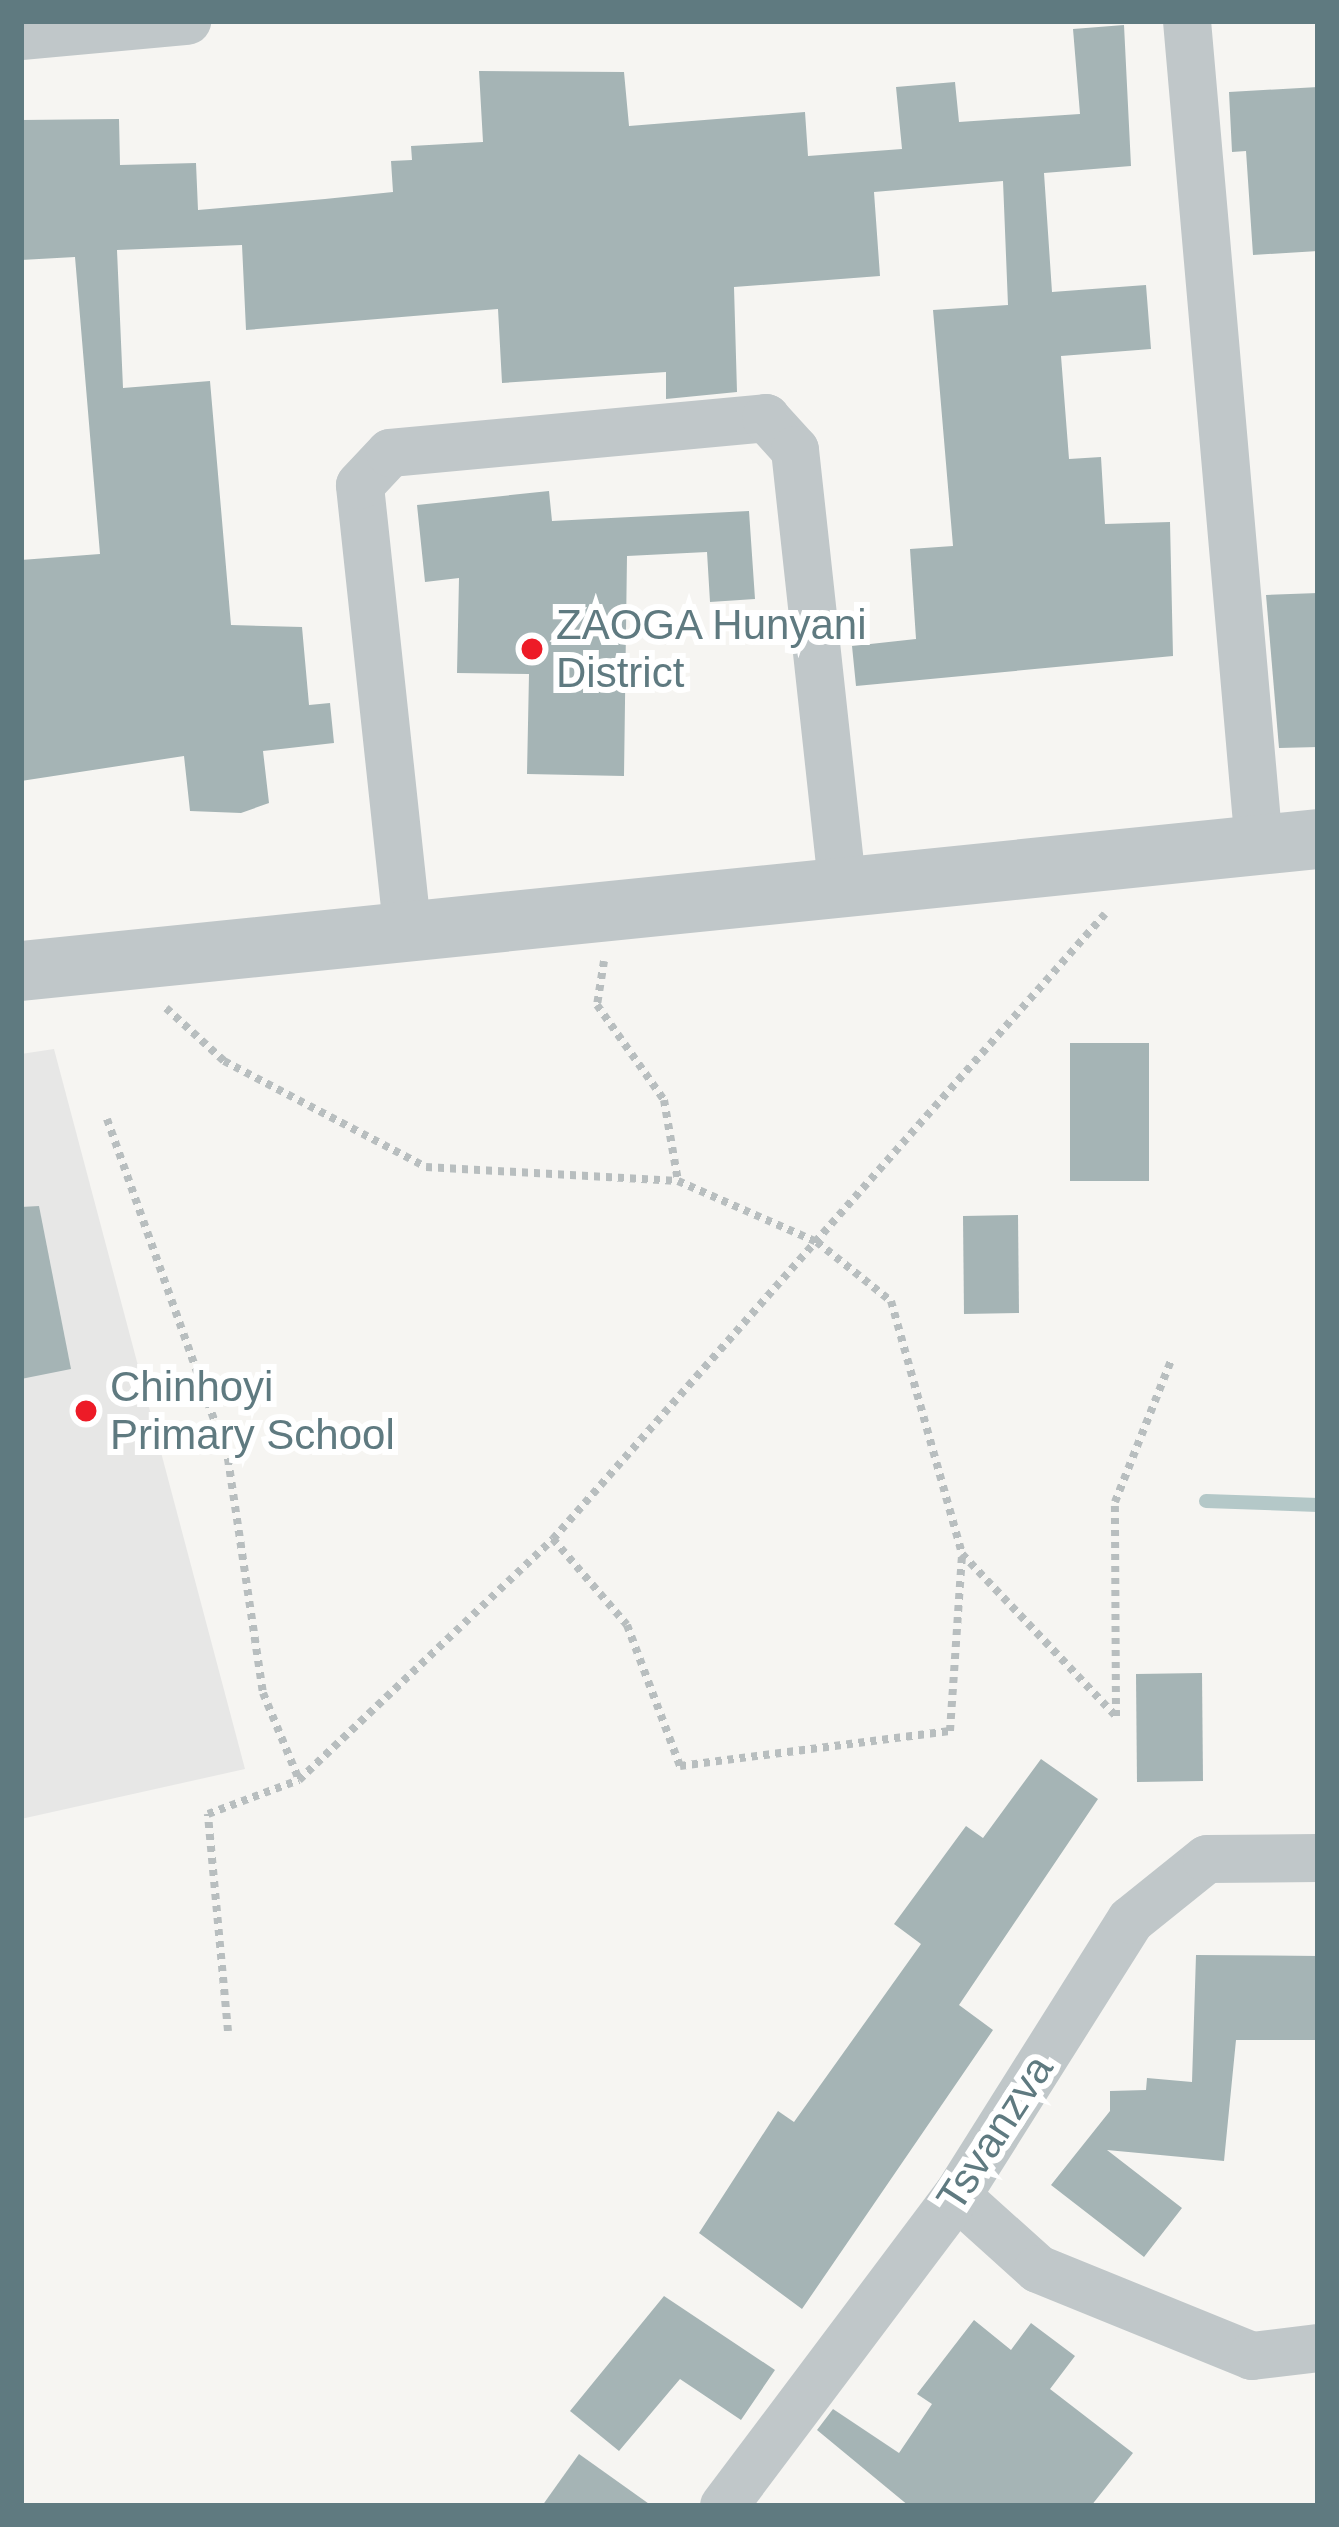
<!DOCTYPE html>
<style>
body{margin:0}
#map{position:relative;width:1339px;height:2527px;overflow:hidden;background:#f6f5f2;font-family:Arial,sans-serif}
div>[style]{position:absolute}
.built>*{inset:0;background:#e7e7e6}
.stream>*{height:14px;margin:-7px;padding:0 7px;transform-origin:7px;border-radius:7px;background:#b4c8c8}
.building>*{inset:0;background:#a5b4b5}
.path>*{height:8px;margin-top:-4px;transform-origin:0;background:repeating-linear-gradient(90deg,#b8bebf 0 6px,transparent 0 12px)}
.minor>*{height:48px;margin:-24px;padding:0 24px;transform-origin:24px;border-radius:24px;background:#c0c7c9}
.tertiary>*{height:60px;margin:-30px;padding:0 30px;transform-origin:30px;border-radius:30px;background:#c0c7c9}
.dots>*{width:33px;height:33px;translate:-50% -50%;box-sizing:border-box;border:6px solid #fff;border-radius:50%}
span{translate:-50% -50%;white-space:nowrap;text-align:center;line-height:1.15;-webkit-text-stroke:12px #fff;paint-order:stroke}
.poi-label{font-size:42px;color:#5f7a80}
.left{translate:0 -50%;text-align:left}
.street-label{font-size:42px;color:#5f7a80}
.frame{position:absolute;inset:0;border:24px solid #5f7a80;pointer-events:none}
</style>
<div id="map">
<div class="built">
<div style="clip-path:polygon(54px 1049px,245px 1769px,21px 1819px,21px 1054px)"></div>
</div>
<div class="stream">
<div style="left:1206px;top:1501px;width:112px;rotate:2deg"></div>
</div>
<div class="building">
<div style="clip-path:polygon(1124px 25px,1131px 166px,1044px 173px,1052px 292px,1146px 285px,1151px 349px,1061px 356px,1069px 459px,1101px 457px,1105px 524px,1170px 522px,1173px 656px,856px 686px,852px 646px,916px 639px,910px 549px,953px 546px,933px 310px,1008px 305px,1003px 181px,874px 192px,880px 276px,734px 287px,737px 392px,666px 399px,666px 372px,502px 383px,498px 309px,246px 330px,242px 245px,117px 250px,123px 388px,210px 381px,231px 625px,302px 627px,309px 705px,330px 703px,334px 743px,263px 751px,269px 803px,241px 813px,190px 811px,184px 756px,21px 781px,21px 560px,100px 554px,75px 257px,21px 260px,21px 120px,119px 119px,120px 165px,196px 163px,198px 210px,325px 199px,393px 192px,391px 161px,412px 160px,411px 146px,483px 142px,479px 71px,624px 72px,629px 126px,805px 112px,808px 156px,902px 149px,896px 87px,955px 82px,959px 122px,1080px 114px,1073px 29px)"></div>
<div style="clip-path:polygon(1318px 87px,1318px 251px,1253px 255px,1246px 151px,1232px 152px,1229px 92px)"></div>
<div style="clip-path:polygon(549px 491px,552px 521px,749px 511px,755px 599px,710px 602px,707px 552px,627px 556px,624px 776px,527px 774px,529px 674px,457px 673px,459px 578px,425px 582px,417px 505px)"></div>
<div style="clip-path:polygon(1318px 593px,1318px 747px,1279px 748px,1266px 595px)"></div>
<div style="clip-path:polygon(1070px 1043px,1149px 1043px,1149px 1181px,1070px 1181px)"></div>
<div style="clip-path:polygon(39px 1206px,71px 1369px,21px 1379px,21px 1207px)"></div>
<div style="clip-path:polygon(1018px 1215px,1019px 1313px,964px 1314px,963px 1216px)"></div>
<div style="clip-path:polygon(1202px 1673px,1203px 1781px,1137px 1782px,1136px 1674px)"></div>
<div style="clip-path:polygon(1041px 1759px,1098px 1799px,959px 2005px,993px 2030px,802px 2309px,699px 2233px,778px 2111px,794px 2122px,921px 1944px,894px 1924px,966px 1826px,983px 1838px)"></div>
<div style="clip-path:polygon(1196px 1955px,1318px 1956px,1318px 2040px,1236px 2040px,1224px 2161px,1107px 2150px,1182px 2208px,1144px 2257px,1051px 2185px,1110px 2111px,1110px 2091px,1146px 2090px,1147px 2078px,1192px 2082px)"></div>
<div style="clip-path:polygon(664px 2296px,775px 2370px,741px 2420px,680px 2379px,619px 2451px,570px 2411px)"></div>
<div style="clip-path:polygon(974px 2320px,1011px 2350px,1031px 2323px,1075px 2356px,1050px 2389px,1133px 2453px,1091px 2506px,909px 2506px,817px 2430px,833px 2409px,899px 2453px,932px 2404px,917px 2394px)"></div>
<div style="clip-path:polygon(579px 2454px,652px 2506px,542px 2506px)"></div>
</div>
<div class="path">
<div style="left:604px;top:961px;width:45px;rotate:99deg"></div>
<div style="left:597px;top:1005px;width:116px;rotate:54.8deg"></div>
<div style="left:664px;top:1100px;width:82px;rotate:80.2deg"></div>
<div style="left:166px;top:1008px;width:79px;rotate:42.4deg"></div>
<div style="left:224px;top:1061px;width:228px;rotate:27.7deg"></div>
<div style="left:426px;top:1167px;width:252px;rotate:3.2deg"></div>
<div style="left:678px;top:1181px;width:152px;rotate:23.7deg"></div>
<div style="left:817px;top:1242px;width:95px;rotate:38.6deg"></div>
<div style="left:891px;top:1301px;width:263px;rotate:74.3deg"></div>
<div style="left:962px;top:1554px;width:224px;rotate:46.5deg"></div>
<div style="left:1116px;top:1716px;width:214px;rotate:-90.3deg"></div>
<div style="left:1115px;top:1502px;width:155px;rotate:-68.4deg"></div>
<div style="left:107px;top:1119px;width:361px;rotate:70.4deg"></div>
<div style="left:228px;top:1459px;width:237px;rotate:81.5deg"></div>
<div style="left:263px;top:1693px;width:94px;rotate:67.5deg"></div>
<div style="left:553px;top:1539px;width:113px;rotate:49.3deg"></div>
<div style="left:627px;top:1625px;width:151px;rotate:69.4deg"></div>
<div style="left:680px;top:1766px;width:272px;rotate:-7.4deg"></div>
<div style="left:950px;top:1731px;width:176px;rotate:-86.1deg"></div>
<div style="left:228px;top:2031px;width:218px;rotate:-95.3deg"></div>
<div style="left:208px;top:1814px;width:97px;rotate:-20.5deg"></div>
<div style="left:299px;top:1780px;width:350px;rotate:-43.5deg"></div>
<div style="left:553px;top:1539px;width:834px;rotate:-48.55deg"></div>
</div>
<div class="minor">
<div style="left:1187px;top:21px;width:827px;rotate:85.01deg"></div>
<div style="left:21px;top:36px;width:167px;rotate:-5.2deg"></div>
<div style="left:407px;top:926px;width:443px;rotate:-96.1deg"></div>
<div style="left:360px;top:485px;width:44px;rotate:-46.8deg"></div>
<div style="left:390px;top:453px;width:378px;rotate:-5.3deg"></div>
<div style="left:766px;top:418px;width:43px;rotate:47.8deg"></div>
<div style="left:795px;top:450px;width:437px;rotate:83.8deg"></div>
<div style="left:957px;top:2196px;width:109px;rotate:42deg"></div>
<div style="left:1038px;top:2269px;width:231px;rotate:22.1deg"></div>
<div style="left:1252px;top:2356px;width:66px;rotate:-6.9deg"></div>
<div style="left:724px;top:2506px;width:388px;rotate:-53.1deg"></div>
<div style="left:957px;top:2196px;width:326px;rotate:-57.8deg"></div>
<div style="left:1131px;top:1920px;width:97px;rotate:-38.8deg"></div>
<div style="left:1207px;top:1859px;width:111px;rotate:-0.5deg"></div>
</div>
<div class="tertiary">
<div style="left:21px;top:971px;width:1304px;rotate:-5.81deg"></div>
</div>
<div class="dots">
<div style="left:532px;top:649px;background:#ed1b27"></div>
<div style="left:86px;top:1411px;background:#ed1b27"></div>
</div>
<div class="poi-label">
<span class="left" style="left:556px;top:649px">ZAOGA Hunyani<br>District</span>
<span class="left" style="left:110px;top:1411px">Chinhoyi<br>Primary School</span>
</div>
<div class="street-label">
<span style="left:995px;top:2133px;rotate:-57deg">Tsvanzva</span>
</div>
<div class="frame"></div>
</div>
